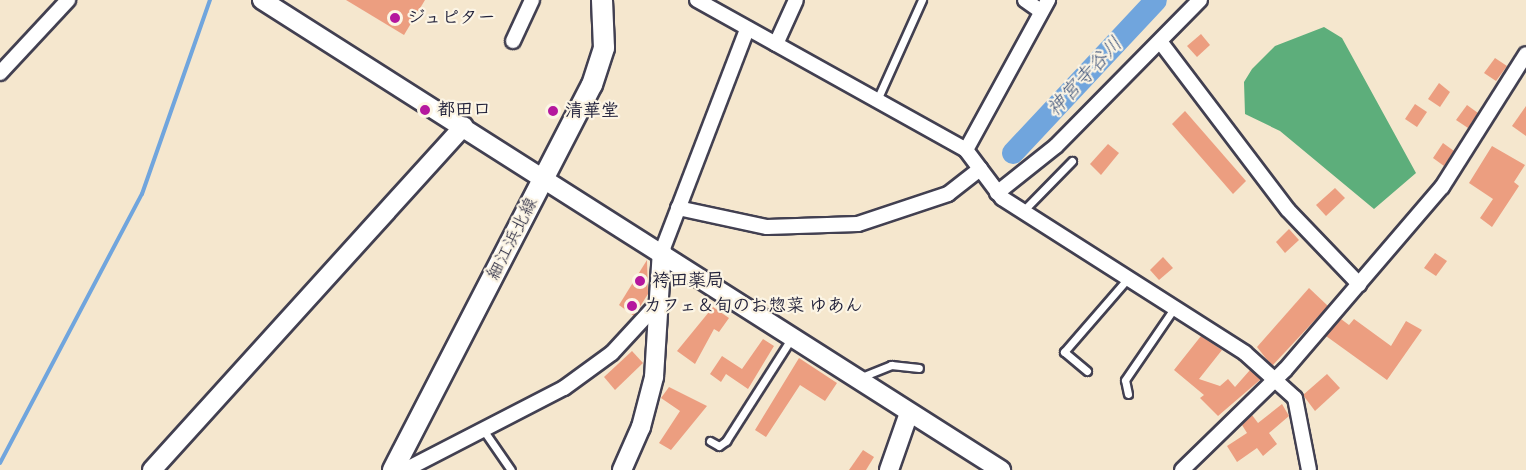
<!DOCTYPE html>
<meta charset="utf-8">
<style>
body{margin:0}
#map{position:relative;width:1526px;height:470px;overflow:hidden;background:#f5e7ce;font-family:"Balsamiq Sans","Klee One",sans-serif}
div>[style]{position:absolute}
.forest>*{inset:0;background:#5dae7b}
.stream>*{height:4px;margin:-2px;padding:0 2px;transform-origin:2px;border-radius:2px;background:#70a5dd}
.river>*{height:22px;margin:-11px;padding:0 11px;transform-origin:11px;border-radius:11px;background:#70a5dd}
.building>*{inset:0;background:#ec9e80}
.roads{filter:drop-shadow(2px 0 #424051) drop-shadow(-2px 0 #424051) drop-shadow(0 2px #424051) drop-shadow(0 -2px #424051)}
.service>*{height:7px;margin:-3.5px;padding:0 3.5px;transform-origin:3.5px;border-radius:3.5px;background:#fff}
.minor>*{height:14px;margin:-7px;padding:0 7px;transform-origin:7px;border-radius:7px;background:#fff}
.tertiary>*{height:18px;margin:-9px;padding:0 9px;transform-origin:9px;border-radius:9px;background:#fff}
.secondary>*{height:20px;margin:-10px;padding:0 10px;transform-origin:10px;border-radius:10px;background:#fff}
.dots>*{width:16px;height:16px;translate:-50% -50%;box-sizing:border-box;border:3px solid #fcf5e5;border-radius:50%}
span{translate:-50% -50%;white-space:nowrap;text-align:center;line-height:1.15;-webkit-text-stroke:4.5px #fcf5e5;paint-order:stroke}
.poi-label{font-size:18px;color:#22223b;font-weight:700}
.left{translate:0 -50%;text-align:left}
.street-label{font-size:18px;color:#22223b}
.water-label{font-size:20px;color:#41567c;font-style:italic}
</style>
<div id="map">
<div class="forest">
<div style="clip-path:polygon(1324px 27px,1342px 38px,1416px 173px,1374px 209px,1280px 131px,1245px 114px,1244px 82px,1252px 69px,1275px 46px)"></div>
</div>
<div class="stream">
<div style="left:0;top:463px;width:304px;rotate:-62.2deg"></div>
<div style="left:142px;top:194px;width:206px;rotate:-70.7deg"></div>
</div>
<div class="river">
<div style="left:1013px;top:153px;width:209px;rotate:-46.9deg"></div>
</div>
<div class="building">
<div style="clip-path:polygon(346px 0,425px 0,404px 35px)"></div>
<div style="clip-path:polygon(1201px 34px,1210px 45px,1197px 57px,1187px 46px)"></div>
<div style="clip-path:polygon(1495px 58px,1507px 66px,1496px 81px,1484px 73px)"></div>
<div style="clip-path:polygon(1439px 83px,1450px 92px,1440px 107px,1428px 99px)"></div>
<div style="clip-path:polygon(1415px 104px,1427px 112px,1417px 127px,1405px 119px)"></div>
<div style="clip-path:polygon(1467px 105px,1478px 113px,1468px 128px,1456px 120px)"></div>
<div style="clip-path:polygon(1526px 106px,1526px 136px,1512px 126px)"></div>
<div style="clip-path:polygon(1185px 111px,1246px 181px,1233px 194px,1172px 124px)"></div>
<div style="clip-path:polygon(1443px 143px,1454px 151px,1444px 166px,1433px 158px)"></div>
<div style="clip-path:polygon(1108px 144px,1119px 153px,1101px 175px,1090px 164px)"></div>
<div style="clip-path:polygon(1492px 146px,1525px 165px,1514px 182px,1519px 186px,1492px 227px,1480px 218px,1493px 199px,1469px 183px)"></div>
<div style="clip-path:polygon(1335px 188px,1345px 198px,1326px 216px,1316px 205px)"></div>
<div style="clip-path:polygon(1289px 229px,1299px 240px,1285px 253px,1276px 242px)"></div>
<div style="clip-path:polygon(1435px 253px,1447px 261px,1436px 276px,1424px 268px)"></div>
<div style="clip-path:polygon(1163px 257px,1173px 268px,1159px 280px,1150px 270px)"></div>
<div style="clip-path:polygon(647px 260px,648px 294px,634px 316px,619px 305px)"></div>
<div style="clip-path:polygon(1309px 288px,1328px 306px,1272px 366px,1257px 347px)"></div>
<div style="clip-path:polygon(713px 307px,729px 318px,719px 332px,714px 329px,695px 364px,677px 351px)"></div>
<div style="clip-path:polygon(1341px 319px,1349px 325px,1354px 319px,1391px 346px,1406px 321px,1422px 330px,1387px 380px,1326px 336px)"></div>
<div style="clip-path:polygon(1201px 336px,1222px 350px,1199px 379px,1220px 386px,1228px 379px,1235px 387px,1250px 370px,1261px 379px,1218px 416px,1200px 398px,1204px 395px,1174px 370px)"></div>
<div style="clip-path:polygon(763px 339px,774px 346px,748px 389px,726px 374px,721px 382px,710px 374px,722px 356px,742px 369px)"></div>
<div style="clip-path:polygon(632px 351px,643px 363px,615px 390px,604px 377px)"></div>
<div style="clip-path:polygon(799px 358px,837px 383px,825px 401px,800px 385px,766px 437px,755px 430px)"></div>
<div style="clip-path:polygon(1327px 374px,1340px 388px,1315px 411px,1303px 395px)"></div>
<div style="clip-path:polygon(669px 387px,707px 406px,671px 450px,659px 443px,680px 411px,661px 398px)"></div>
<div style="clip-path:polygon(1282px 404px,1289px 416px,1269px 433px,1277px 444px,1263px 456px,1257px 448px,1237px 462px,1227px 446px,1247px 433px,1242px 425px,1252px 415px,1258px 423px)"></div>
<div style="clip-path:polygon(863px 450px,874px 457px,866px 470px,849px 470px)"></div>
</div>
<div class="roads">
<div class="service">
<div style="left:877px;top:100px;width:110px;rotate:-65.8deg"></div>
<div style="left:1023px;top:211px;width:70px;rotate:-45.6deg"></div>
<div style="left:1087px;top:371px;width:30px;rotate:-140deg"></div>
<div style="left:1064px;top:352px;width:99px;rotate:-49.1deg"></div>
<div style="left:859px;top:378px;width:35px;rotate:-22deg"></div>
<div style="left:891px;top:365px;width:28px;rotate:6deg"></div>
<div style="left:1128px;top:394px;width:14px;rotate:-102deg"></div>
<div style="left:1125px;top:380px;width:88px;rotate:-55.6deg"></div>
<div style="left:484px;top:431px;width:47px;rotate:55.3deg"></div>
<div style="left:710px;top:441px;width:10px;rotate:29deg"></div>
<div style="left:719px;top:446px;width:9px;rotate:-36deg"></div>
<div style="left:726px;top:441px;width:121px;rotate:-57.5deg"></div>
</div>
<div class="minor">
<div style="left:697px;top:0;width:308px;rotate:29.1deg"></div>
<div style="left:966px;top:150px;width:60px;rotate:53.1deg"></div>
<div style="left:1002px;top:198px;width:288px;rotate:32.5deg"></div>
<div style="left:1245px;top:353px;width:67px;rotate:42deg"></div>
<div style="left:1295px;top:398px;width:73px;rotate:79deg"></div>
<div style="left:1025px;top:0;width:19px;rotate:35deg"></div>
<div style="left:513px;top:41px;width:45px;rotate:-65.1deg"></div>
<div style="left:776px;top:44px;width:48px;rotate:-65.6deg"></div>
<div style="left:1162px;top:44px;width:208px;rotate:52.8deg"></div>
<div style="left:1288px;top:210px;width:103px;rotate:46.2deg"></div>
<div style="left:0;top:73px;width:100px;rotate:-47deg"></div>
<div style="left:966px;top:150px;width:171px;rotate:-61.3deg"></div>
<div style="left:997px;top:193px;width:75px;rotate:-38.5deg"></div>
<div style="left:1056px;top:146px;width:205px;rotate:-45.4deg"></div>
<div style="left:678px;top:208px;width:91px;rotate:12.1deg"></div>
<div style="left:767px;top:227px;width:91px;rotate:-1.9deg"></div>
<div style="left:858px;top:224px;width:95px;rotate:-18.4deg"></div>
<div style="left:948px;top:194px;width:41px;rotate:-38deg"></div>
<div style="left:662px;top:251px;width:238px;rotate:-69deg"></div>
<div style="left:405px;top:470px;width:179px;rotate:-27.3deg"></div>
<div style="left:564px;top:388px;width:59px;rotate:-36.1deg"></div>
<div style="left:612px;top:353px;width:69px;rotate:-47.3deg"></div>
<div style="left:1182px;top:470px;width:144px;rotate:-44.2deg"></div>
<div style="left:1285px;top:370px;width:241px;rotate:-49.4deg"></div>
<div style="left:1442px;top:187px;width:157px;rotate:-57.7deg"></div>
</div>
<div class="tertiary">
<div style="left:262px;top:0;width:876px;rotate:32.46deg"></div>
<div style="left:152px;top:470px;width:464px;rotate:-47.8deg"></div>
<div style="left:622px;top:470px;width:47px;rotate:-66.2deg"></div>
<div style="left:641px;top:427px;width:52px;rotate:-75.4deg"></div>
<div style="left:654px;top:377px;width:126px;rotate:-86.4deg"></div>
<div style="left:889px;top:470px;width:60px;rotate:-70.7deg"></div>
</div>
<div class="secondary">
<div style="left:393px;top:470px;width:433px;rotate:-62.7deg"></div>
<div style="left:592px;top:85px;width:39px;rotate:-72deg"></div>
<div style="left:604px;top:48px;width:48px;rotate:-92.4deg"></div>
</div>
</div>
<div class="dots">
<div style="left:395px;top:18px;background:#b5179e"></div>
<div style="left:425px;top:110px;background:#b5179e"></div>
<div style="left:553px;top:111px;background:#b5179e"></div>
<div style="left:640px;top:281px;background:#b5179e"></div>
<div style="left:632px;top:306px;background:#b5179e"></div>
</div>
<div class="poi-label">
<span class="left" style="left:407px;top:18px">ジュピター</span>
<span class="left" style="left:437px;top:110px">都田口</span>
<span class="left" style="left:565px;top:111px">清華堂</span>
<span class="left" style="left:652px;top:281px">袴田薬局</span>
<span class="left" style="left:644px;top:306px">カフェ＆旬のお惣菜 ゆあん</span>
</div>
<div class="street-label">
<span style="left:513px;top:239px;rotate:-63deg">細江浜北線</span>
</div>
<div class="water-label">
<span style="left:1085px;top:77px;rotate:-47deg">神宮寺谷川</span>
</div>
</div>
